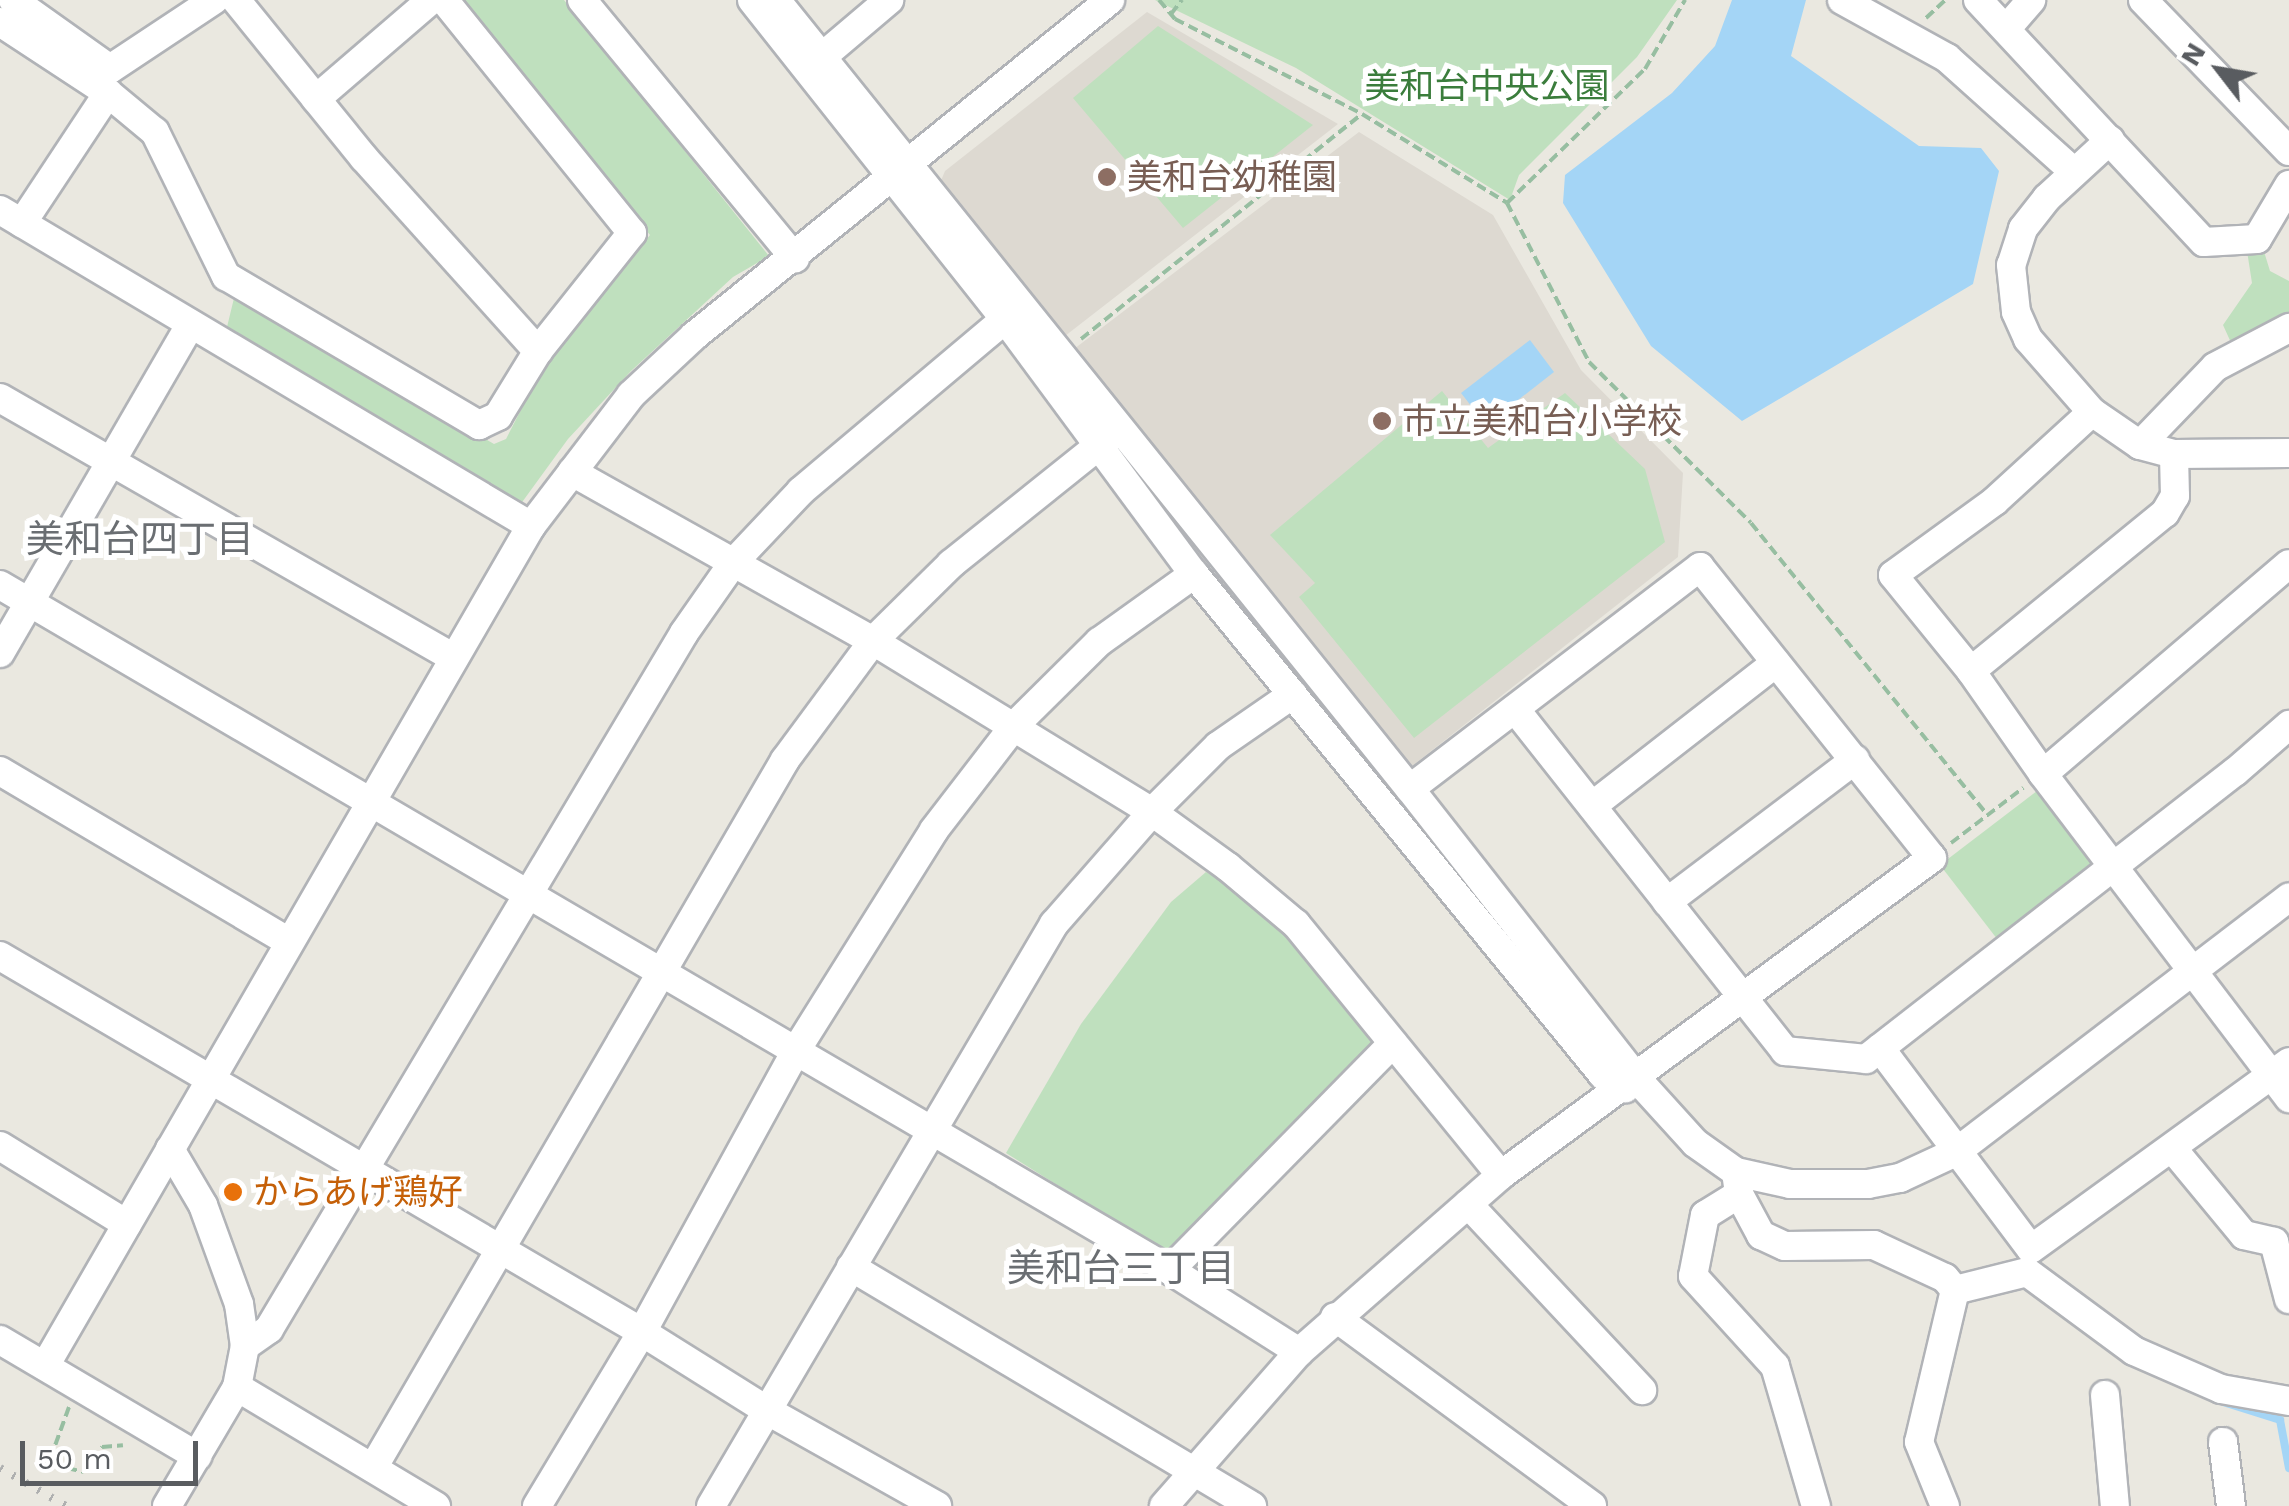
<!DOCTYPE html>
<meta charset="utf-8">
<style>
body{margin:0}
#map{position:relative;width:2289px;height:1506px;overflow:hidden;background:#eae8e0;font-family:"Work Sans","Noto Sans JP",sans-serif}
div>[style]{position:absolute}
.education>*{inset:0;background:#ddd9d1}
.green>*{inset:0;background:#bfe0be}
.water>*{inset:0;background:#a4d5f6}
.stream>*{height:8px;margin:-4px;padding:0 4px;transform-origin:4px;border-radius:4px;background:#a4d5f6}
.path>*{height:4px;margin-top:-2px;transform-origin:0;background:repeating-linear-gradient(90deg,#97bea1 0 10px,transparent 0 15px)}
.roads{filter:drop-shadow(2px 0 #b1b3b7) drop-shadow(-2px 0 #b1b3b7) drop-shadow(0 2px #b1b3b7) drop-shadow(0 -2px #b1b3b7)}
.minor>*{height:28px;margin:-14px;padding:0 14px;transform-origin:14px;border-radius:14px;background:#fff}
.rail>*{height:8px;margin-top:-4px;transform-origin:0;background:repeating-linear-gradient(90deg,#afb0b0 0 2.5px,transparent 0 14.5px)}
.dots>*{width:28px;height:28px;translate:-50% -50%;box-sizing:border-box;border:5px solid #fff;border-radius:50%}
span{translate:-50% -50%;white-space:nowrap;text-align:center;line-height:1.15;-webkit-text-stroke:10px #fff;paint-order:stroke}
.park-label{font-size:35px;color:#3b7d3c}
.education-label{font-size:35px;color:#785e54}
.left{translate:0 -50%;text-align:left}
.food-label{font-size:35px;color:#c56008}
.neighbourhood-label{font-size:38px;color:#6a6e72}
.north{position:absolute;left:2169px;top:20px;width:100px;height:100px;-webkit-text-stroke:8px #fff;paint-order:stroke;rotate:301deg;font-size:28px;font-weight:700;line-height:40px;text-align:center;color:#595c60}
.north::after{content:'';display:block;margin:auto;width:35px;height:45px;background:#595c60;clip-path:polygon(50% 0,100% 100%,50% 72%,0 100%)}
.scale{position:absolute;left:20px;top:1441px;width:178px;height:45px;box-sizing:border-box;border:5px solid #595c60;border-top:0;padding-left:12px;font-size:30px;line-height:35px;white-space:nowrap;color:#595c60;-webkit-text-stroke:8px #fff;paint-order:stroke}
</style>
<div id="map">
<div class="education">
<div style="clip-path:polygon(1147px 12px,1338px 124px,1065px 336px,940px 183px,945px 171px)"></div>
<div style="clip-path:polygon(1359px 132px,1493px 215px,1581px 370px,1683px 473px,1678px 557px,1412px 766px,1074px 349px)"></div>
</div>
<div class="green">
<div style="clip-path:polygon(459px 0,564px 0,769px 256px,733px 277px,631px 371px,568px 439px,520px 505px,227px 327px,235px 294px,494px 444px,506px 439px,543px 367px,650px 235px)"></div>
<div style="clip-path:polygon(1155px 0,1677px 0,1637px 57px,1519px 175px,1510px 200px,1296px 68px)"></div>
<div style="clip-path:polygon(1158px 26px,1313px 125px,1183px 228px,1073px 98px)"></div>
<div style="clip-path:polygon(2262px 245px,2270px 271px,2289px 281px,2289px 313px,2233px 347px,2223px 325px,2252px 283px,2247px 251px)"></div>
<div style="clip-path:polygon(1442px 391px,1488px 448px,1565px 393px,1645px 469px,1665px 542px,1414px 738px,1299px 597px,1315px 583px,1270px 535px)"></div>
<div style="clip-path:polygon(2041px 788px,2101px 868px,2001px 944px,1940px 865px)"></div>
<div style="clip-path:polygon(1206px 872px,1271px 912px,1379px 1043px,1169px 1255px,1006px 1153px,1081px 1024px,1171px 902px)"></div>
</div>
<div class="water">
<div style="clip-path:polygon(1732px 0,1806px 0,1791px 56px,1919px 146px,1981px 148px,1999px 171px,1973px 284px,1742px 421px,1651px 346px,1563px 203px,1565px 175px,1672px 93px,1715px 46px)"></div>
<div style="clip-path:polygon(1530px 340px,1554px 372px,1486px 425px,1461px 393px)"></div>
</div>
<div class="stream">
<div style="left:2223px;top:1402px;width:60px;rotate:17.5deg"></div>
<div style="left:2280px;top:1420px;width:49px;rotate:79.4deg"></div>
</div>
<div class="path">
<div style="left:1159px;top:0;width:25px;rotate:50deg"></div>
<div style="left:1175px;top:19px;width:210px;rotate:26.9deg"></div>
<div style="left:1362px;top:114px;width:170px;rotate:31.5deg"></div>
<div style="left:1507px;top:203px;width:179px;rotate:62.7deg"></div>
<div style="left:1589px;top:362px;width:228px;rotate:44.8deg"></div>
<div style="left:1751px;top:523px;width:373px;rotate:51deg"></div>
<div style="left:1171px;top:14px;width:18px;rotate:-52deg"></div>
<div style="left:1926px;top:18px;width:26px;rotate:-43deg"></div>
<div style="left:1507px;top:203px;width:192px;rotate:-44.2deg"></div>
<div style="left:1645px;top:69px;width:80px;rotate:-59.9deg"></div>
<div style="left:1081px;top:339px;width:360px;rotate:-38.7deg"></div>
<div style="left:1951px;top:843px;width:91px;rotate:-37.4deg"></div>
<div style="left:69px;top:1407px;width:50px;rotate:109.9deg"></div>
<div style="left:52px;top:1454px;width:21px;rotate:43deg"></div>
<div style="left:67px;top:1468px;width:17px;rotate:13deg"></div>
<div style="left:84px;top:1472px;width:31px;rotate:-54deg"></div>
<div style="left:102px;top:1447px;width:21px;rotate:-5deg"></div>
</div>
<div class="roads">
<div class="minor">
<div style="left:13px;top:0;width:119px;rotate:35.4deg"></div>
<div style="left:110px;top:69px;width:125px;rotate:-33.6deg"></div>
<div style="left:236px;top:0;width:203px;rotate:51deg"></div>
<div style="left:364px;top:158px;width:260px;rotate:48deg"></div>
<div style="left:582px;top:0;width:335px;rotate:50.5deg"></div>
<div style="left:752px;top:0;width:407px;rotate:51.6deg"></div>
<div style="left:1005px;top:319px;width:317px;rotate:53.5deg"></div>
<div style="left:1194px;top:574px;width:647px;rotate:50.77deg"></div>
<div style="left:1603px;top:1075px;width:26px;rotate:31deg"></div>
<div style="left:776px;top:0;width:1012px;rotate:51.22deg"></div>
<div style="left:1410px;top:789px;width:368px;rotate:51.9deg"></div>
<div style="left:1637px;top:1079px;width:86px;rotate:47.8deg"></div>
<div style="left:1695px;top:1143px;width:50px;rotate:35.3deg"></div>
<div style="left:1736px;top:1172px;width:55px;rotate:12.5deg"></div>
<div style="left:1790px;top:1184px;width:78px"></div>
<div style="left:1868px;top:1184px;width:33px;rotate:-11deg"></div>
<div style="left:1900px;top:1178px;width:62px;rotate:-24.9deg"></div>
<div style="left:1956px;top:1152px;width:419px;rotate:-37.4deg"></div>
<div style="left:1842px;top:0;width:120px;rotate:28.9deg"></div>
<div style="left:1947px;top:58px;width:171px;rotate:41.9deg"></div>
<div style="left:1978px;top:0;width:331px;rotate:47deg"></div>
<div style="left:2204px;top:242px;width:53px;rotate:-3.2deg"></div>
<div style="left:2257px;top:239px;width:63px;rotate:-59.3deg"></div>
<div style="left:2143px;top:0;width:210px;rotate:46deg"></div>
<div style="left:0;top:22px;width:129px;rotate:33.3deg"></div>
<div style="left:108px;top:93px;width:61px;rotate:39.7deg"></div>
<div style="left:155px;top:132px;width:161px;rotate:63.8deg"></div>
<div style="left:226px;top:276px;width:294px;rotate:30.5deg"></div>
<div style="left:479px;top:425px;width:21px;rotate:-25deg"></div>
<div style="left:498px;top:416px;width:76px;rotate:-58.4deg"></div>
<div style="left:538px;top:351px;width:151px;rotate:-51.5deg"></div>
<div style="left:632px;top:233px;width:299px;rotate:-128.9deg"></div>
<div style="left:2007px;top:28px;width:37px;rotate:-49deg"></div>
<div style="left:823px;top:56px;width:87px;rotate:-40.3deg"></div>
<div style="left:316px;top:99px;width:152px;rotate:-40.7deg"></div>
<div style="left:2110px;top:140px;width:86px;rotate:137.4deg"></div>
<div style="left:2047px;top:198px;width:39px;rotate:128deg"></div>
<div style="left:2023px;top:229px;width:38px;rotate:108deg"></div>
<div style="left:2011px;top:265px;width:47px;rotate:83.9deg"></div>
<div style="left:2016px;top:312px;width:30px;rotate:66deg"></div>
<div style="left:2028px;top:339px;width:97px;rotate:48.8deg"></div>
<div style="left:2092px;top:412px;width:58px;rotate:34.5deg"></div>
<div style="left:2140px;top:445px;width:35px;rotate:15deg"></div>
<div style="left:2174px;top:454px;width:115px;rotate:-0.5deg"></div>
<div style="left:0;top:210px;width:618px;rotate:30.76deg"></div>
<div style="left:22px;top:223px;width:156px;rotate:-56.5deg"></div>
<div style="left:0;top:398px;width:523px;rotate:29.8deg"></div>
<div style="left:2092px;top:412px;width:132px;rotate:137.5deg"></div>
<div style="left:1995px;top:501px;width:126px;rotate:144deg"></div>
<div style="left:1893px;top:575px;width:124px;rotate:50.9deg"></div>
<div style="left:1971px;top:671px;width:126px;rotate:55deg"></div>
<div style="left:2043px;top:774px;width:407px;rotate:52.8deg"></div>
<div style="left:2140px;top:445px;width:108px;rotate:-46.1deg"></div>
<div style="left:2215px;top:367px;width:84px;rotate:-27.8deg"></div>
<div style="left:572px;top:472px;width:345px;rotate:29.3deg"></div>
<div style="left:873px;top:641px;width:327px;rotate:31.5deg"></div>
<div style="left:1152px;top:812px;width:94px;rotate:35.9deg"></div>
<div style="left:1228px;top:867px;width:89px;rotate:40deg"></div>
<div style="left:1296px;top:924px;width:324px;rotate:50.8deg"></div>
<div style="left:0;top:585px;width:1356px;rotate:30.35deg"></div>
<div style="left:1170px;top:1270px;width:153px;rotate:32.4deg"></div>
<div style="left:0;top:653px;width:380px;rotate:-59.9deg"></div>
<div style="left:1971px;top:671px;width:250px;rotate:-39.2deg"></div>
<div style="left:2165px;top:513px;width:20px;rotate:-60deg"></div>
<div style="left:2175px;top:496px;width:42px;rotate:-91.4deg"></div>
<div style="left:1515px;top:709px;width:436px;rotate:51.7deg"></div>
<div style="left:1785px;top:1051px;width:81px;rotate:5.6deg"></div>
<div style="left:1866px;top:1059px;width:467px;rotate:-37.9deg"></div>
<div style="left:2235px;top:772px;width:72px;rotate:-41deg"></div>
<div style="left:0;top:771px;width:336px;rotate:30.6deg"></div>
<div style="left:2043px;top:774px;width:323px;rotate:-40.5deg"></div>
<div style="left:1592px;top:806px;width:233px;rotate:-37.9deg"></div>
<div style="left:1667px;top:902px;width:236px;rotate:-37.1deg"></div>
<div style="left:0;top:956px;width:744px;rotate:30.36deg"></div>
<div style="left:642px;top:1332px;width:149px;rotate:32.1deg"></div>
<div style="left:768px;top:1411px;width:194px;rotate:29.3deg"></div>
<div style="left:1880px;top:1048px;width:251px;rotate:53.1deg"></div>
<div style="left:2031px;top:1249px;width:319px;rotate:-35.9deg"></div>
<div style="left:0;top:1146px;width:149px;rotate:31.6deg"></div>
<div style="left:2172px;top:1148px;width:113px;rotate:50.4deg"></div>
<div style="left:2244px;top:1235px;width:31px;rotate:13deg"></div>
<div style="left:2274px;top:1242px;width:59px;rotate:75.3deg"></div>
<div style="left:1736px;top:1172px;width:22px;rotate:82deg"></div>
<div style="left:1739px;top:1194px;width:47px;rotate:61.8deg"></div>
<div style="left:1761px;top:1235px;width:26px;rotate:25deg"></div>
<div style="left:1785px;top:1246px;width:89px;rotate:-0.6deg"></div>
<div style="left:1874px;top:1245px;width:78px;rotate:24.9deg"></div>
<div style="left:1945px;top:1278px;width:16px;rotate:50deg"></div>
<div style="left:1955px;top:1290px;width:156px;rotate:103.3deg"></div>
<div style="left:1919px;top:1442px;width:69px;rotate:67.9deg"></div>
<div style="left:1739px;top:1194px;width:40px;rotate:148deg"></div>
<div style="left:1705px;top:1215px;width:62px;rotate:101.1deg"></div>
<div style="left:1693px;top:1276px;width:122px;rotate:47.7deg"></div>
<div style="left:1775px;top:1366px;width:146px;rotate:73.7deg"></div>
<div style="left:1468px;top:1204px;width:255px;rotate:46.9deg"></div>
<div style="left:851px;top:1267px;width:467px;rotate:30.8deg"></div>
<div style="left:1170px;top:1270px;width:318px;rotate:-45.5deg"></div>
<div style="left:1955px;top:1290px;width:74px;rotate:-14deg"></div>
<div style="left:2027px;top:1272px;width:133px;rotate:36.4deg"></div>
<div style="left:2134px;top:1351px;width:95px;rotate:23.6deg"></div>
<div style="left:2221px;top:1389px;width:69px;rotate:10deg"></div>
<div style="left:1335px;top:1317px;width:319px;rotate:36.3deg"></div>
<div style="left:0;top:1340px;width:229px;rotate:30.5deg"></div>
<div style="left:245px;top:1346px;width:29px;rotate:-35deg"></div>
<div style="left:269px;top:1329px;width:810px;rotate:-59.19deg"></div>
<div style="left:684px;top:633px;width:85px;rotate:-55deg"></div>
<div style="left:733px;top:563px;width:99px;rotate:-46.6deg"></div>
<div style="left:801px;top:491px;width:267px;rotate:-40.1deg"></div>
<div style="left:45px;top:1366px;width:970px;rotate:-59.95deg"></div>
<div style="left:531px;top:526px;width:165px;rotate:-52.6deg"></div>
<div style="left:631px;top:395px;width:86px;rotate:-43.1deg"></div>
<div style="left:694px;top:336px;width:535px;rotate:-38.93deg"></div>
<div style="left:237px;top:1387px;width:232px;rotate:30.9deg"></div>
<div style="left:2105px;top:1395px;width:111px;rotate:84.9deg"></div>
<div style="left:2223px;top:1442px;width:64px;rotate:82.9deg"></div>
<div style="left:373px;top:1468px;width:819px;rotate:-59.8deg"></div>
<div style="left:785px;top:760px;width:148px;rotate:-53.5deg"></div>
<div style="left:873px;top:641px;width:110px;rotate:-44.6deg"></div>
<div style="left:951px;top:564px;width:206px;rotate:-38.7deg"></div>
<div style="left:167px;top:1506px;width:138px;rotate:-59.5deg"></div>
<div style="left:237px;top:1387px;width:42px;rotate:-79deg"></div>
<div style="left:245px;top:1346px;width:42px;rotate:-98.1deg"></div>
<div style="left:239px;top:1304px;width:105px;rotate:-110deg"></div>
<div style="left:203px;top:1205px;width:65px;rotate:-120.5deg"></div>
<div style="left:537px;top:1506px;width:203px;rotate:-58.9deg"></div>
<div style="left:642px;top:1332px;width:319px;rotate:-61.3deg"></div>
<div style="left:795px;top:1052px;width:262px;rotate:-57.9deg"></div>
<div style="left:934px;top:830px;width:131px;rotate:-52.4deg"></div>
<div style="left:1014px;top:726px;width:120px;rotate:-44.7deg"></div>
<div style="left:1099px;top:642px;width:117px;rotate:-35.6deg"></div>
<div style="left:711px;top:1506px;width:676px;rotate:-59.49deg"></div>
<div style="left:1054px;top:924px;width:149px;rotate:-48.8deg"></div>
<div style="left:1152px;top:812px;width:93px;rotate:-45deg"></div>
<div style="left:1218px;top:746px;width:91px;rotate:-34.7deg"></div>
<div style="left:1164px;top:1506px;width:205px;rotate:-48.8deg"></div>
<div style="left:1299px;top:1352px;width:269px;rotate:-41.2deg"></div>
<div style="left:1501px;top:1175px;width:535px;rotate:-36.33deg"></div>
<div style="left:1932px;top:858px;width:372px;rotate:-128.6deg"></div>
<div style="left:1700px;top:567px;width:365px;rotate:142.6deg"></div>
</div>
</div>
<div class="rail">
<div style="left:0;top:1468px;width:76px;rotate:29.9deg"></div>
</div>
<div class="dots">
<div style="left:1107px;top:177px;background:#8d6e63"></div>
<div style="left:1382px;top:421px;background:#8d6e63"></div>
<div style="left:233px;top:1192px;background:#e8710a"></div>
</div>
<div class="park-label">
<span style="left:1487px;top:86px">美和台中央公園</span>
</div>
<div class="education-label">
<span class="left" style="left:1127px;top:177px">美和台幼稚園</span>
<span class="left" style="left:1402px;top:421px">市立美和台小学校</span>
</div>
<div class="food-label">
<span class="left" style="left:253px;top:1192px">からあげ鶏好</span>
</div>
<div class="neighbourhood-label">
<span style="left:140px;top:540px">美和台四丁目</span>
<span style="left:1121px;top:1269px">美和台三丁目</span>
</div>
<div class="north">N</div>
<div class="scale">50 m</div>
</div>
